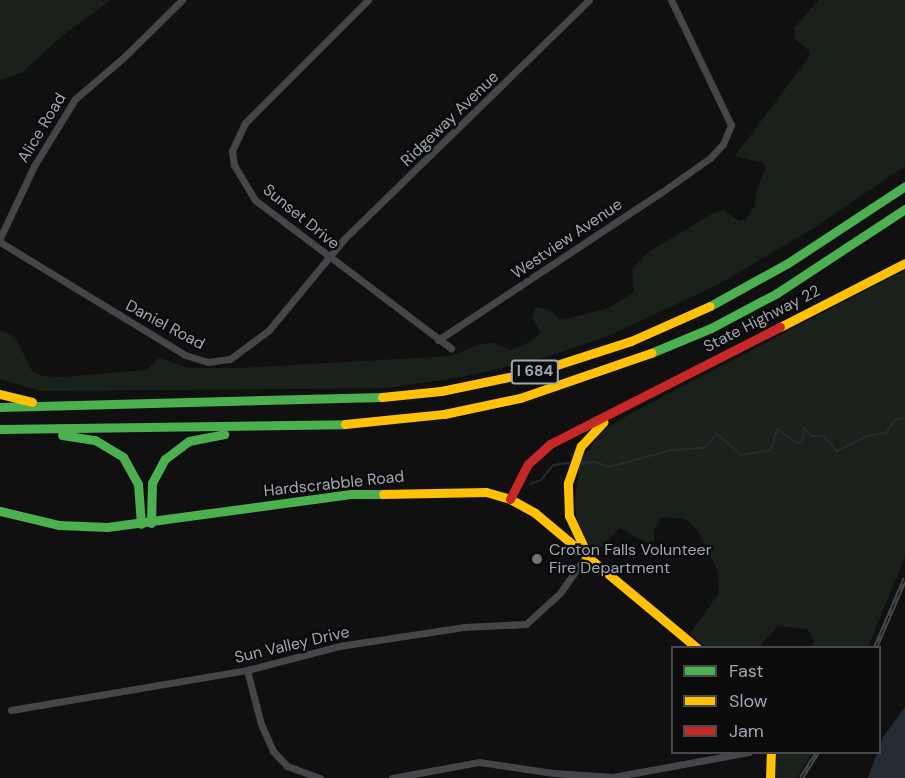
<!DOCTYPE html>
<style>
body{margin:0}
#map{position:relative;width:905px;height:778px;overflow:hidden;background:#101011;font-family:"DM Sans",sans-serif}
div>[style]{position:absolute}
.green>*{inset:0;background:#1a211b}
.water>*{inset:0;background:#242c32}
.stream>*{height:2px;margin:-1px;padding:0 1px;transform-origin:1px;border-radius:1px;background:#242c32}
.street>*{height:7px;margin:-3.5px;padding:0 3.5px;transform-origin:3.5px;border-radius:3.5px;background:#454649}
.fast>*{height:9px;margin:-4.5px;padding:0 4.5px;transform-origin:4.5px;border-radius:4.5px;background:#4caf50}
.slow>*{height:9px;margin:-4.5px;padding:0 4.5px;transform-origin:4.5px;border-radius:4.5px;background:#ffc107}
.jam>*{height:9px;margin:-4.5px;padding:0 4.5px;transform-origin:4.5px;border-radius:4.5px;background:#c62828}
.rail>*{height:4.5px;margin-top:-2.25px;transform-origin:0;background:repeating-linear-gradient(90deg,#0b0b0c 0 7px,#45474a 0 14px);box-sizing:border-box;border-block:2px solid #45474a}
.dots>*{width:16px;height:16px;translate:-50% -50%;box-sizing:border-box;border:3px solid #0b0b0c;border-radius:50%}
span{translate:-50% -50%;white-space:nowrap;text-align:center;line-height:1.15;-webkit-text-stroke:4.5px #0b0b0c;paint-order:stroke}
.shield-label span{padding:2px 4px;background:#0b0b0c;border:2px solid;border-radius:4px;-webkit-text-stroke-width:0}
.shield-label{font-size:15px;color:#a0a7b3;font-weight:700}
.street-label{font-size:16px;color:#a0a7b3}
.poi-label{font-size:16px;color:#a0a7b3}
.left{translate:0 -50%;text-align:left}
.legend{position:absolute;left:671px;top:646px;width:210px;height:108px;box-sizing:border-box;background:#0b0b0c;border:2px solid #47494f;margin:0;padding:8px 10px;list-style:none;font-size:18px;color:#a0a7b3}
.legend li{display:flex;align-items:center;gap:12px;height:30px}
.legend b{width:30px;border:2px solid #47494f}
</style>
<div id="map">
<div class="green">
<div style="clip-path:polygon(0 0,111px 0,68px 31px,21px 73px,0 80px)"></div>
<div style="clip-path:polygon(819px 0,905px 0,905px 166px,814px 228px,717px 285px,608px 336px,547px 357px,462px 377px,388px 388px,40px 391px,0 379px,0 330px,15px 337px,32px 371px,43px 376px,62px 377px,147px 370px,159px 358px,189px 368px,240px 368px,451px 356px,480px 344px,494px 343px,510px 350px,532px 341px,541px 333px,532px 318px,536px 307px,547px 309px,562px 320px,609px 308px,634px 292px,632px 269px,647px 253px,712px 214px,724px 210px,739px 221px,745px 220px,755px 206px,757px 188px,766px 168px,763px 163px,735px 156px,809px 57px,809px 51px,795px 39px,794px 28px)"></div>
<div style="clip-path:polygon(905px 270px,905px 557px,868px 647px,810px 647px,814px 642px,808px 629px,778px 626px,759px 647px,706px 647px,690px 633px,719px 593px,718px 572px,698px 531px,685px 519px,661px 517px,654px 531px,654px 547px,620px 528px,597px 550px,590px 547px,577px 528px,575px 501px,580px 461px,604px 430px,635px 411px)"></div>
<div style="clip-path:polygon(775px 753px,812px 753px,797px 778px,775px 778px)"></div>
</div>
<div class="water">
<div style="clip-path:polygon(905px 707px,905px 778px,868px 778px,883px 737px)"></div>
</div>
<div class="stream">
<div style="left:577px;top:463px;width:19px;rotate:-3deg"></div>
<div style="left:596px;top:462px;width:14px;rotate:21deg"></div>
<div style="left:609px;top:467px;width:65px;rotate:-15.1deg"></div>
<div style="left:672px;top:450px;width:32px;rotate:-4deg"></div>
<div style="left:704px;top:448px;width:19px;rotate:-47deg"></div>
<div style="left:717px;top:434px;width:32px;rotate:41deg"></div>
<div style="left:741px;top:455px;width:30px;rotate:-9deg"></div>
<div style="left:771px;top:450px;width:22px;rotate:-74deg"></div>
<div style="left:777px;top:429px;width:24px;rotate:35deg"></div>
<div style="left:797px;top:443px;width:5px;rotate:-22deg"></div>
<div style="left:802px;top:441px;width:13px;rotate:-81deg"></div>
<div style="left:804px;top:428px;width:11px;rotate:49deg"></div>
<div style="left:811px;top:436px;width:12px"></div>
<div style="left:823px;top:436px;width:21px;rotate:47deg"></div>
<div style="left:837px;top:451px;width:33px;rotate:-27deg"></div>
<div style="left:866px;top:436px;width:20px;rotate:-9deg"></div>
<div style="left:886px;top:433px;width:16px;rotate:-55deg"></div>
<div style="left:895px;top:420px;width:10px;rotate:-11deg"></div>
<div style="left:530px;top:484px;width:12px;rotate:-20deg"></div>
<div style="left:541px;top:480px;width:19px;rotate:-51deg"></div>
<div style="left:553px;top:465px;width:16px;rotate:-7deg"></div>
</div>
<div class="street">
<div style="left:368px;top:0;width:174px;rotate:135deg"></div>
<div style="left:245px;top:123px;width:31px;rotate:115deg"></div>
<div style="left:232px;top:151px;width:14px;rotate:82deg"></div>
<div style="left:234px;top:165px;width:41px;rotate:59deg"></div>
<div style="left:255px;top:200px;width:246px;rotate:37.1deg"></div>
<div style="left:0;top:238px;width:80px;rotate:-64.7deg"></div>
<div style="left:34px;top:166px;width:79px;rotate:-58.5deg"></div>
<div style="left:75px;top:99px;width:63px;rotate:-40.5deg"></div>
<div style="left:123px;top:58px;width:83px;rotate:-44.5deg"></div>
<div style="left:0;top:242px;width:217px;rotate:31.4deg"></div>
<div style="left:185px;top:355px;width:24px;rotate:17deg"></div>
<div style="left:208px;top:362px;width:22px;rotate:-8deg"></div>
<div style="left:230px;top:359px;width:49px;rotate:-36.6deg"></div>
<div style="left:269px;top:330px;width:118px;rotate:-50.5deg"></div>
<div style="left:344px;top:239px;width:342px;rotate:-44.3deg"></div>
<div style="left:438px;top:340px;width:265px;rotate:-33.5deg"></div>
<div style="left:659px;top:194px;width:62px;rotate:-35.2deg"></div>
<div style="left:710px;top:158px;width:19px;rotate:-47deg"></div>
<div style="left:723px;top:144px;width:21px;rotate:-67deg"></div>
<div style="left:731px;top:125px;width:139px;rotate:-115.6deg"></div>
<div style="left:247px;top:670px;width:56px;rotate:75.5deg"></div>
<div style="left:261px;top:724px;width:30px;rotate:66deg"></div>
<div style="left:273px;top:751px;width:21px;rotate:47deg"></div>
<div style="left:287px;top:766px;width:35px;rotate:20deg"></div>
<div style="left:11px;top:710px;width:239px;rotate:-9.6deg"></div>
<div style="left:247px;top:670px;width:95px;rotate:-14.6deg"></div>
<div style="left:339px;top:646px;width:126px;rotate:-8.6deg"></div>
<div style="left:464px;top:627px;width:62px;rotate:-2.8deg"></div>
<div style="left:526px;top:624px;width:46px;rotate:-42.4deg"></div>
<div style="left:560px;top:593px;width:45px;rotate:-54.9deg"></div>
<div style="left:392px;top:778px;width:88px;rotate:-10.4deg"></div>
<div style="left:479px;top:762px;width:75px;rotate:8.5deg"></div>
<div style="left:553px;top:773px;width:60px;rotate:3.8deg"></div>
<div style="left:613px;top:777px;width:138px;rotate:-10.4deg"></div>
</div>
<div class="fast">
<div style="left:710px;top:306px;width:89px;rotate:-28.9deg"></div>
<div style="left:788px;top:263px;width:140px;rotate:-33.3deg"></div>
<div style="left:651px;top:353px;width:65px;rotate:-22.6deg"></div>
<div style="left:711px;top:328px;width:75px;rotate:-27.9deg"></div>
<div style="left:777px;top:293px;width:153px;rotate:-33.3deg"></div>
<div style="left:0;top:407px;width:382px;rotate:-1.5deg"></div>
<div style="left:0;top:429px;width:345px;rotate:-0.8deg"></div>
<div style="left:62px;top:435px;width:33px;rotate:9deg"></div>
<div style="left:95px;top:440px;width:33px;rotate:31deg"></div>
<div style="left:123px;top:457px;width:31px;rotate:61deg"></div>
<div style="left:138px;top:484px;width:40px;rotate:85.7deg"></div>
<div style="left:0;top:511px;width:61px;rotate:13.3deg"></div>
<div style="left:59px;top:525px;width:48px;rotate:2.4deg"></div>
<div style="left:107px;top:527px;width:246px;rotate:-7.7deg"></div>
<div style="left:351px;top:494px;width:32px"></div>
<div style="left:151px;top:523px;width:40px;rotate:-88.6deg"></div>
<div style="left:152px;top:483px;width:27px;rotate:-62deg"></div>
<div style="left:165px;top:459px;width:30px;rotate:-37deg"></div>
<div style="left:189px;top:441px;width:36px;rotate:-11deg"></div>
</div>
<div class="slow">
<div style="left:780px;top:327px;width:140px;rotate:-27.1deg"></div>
<div style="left:0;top:394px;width:33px;rotate:14deg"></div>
<div style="left:382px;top:397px;width:59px;rotate:-5.8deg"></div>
<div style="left:441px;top:391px;width:99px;rotate:-11.7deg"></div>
<div style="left:538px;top:371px;width:98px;rotate:-17.9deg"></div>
<div style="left:631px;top:341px;width:86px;rotate:-23.9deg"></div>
<div style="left:345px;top:424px;width:100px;rotate:-5.8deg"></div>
<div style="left:444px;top:414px;width:78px;rotate:-11.9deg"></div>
<div style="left:520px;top:398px;width:139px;rotate:-19deg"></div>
<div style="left:383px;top:494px;width:103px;rotate:-1.1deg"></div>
<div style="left:486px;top:492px;width:25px;rotate:16deg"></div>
<div style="left:510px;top:499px;width:29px;rotate:29deg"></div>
<div style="left:535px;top:513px;width:211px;rotate:39.8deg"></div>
<div style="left:586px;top:552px;width:40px;rotate:-115deg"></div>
<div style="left:569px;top:516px;width:33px;rotate:-92deg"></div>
<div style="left:568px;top:483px;width:39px;rotate:-71deg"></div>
<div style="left:581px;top:446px;width:33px;rotate:-47deg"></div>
<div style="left:770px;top:778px;width:26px;rotate:-88deg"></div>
</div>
<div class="jam">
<div style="left:510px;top:499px;width:39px;rotate:-63deg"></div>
<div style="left:528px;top:464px;width:30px;rotate:-42deg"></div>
<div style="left:550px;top:444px;width:258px;rotate:-27deg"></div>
</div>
<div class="rail">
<div style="left:875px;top:648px;width:76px;rotate:-66.8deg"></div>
<div style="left:801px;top:778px;width:31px;rotate:-58deg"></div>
</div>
<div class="dots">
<div style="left:537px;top:559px;background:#6e727a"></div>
</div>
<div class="shield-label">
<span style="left:535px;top:372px">I 684</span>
</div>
<div class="street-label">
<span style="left:450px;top:119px;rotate:-44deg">Ridgeway Avenue</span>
<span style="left:42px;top:128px;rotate:-59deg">Alice Road</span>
<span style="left:301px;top:217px;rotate:39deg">Sunset Drive</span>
<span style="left:567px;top:239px;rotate:-34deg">Westview Avenue</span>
<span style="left:762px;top:319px;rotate:-27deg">State Highway 22</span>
<span style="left:165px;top:325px;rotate:28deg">Daniel Road</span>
<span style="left:334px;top:484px;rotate:-6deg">Hardscrabble Road</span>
<span style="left:292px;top:645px;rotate:-13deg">Sun Valley Drive</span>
</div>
<div class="poi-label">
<span class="left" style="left:549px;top:559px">Croton Falls Volunteer<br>Fire Department</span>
</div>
<ul class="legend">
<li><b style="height:8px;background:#4caf50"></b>Fast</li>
<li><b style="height:8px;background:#ffc107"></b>Slow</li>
<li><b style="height:8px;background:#c62828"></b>Jam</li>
</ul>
</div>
